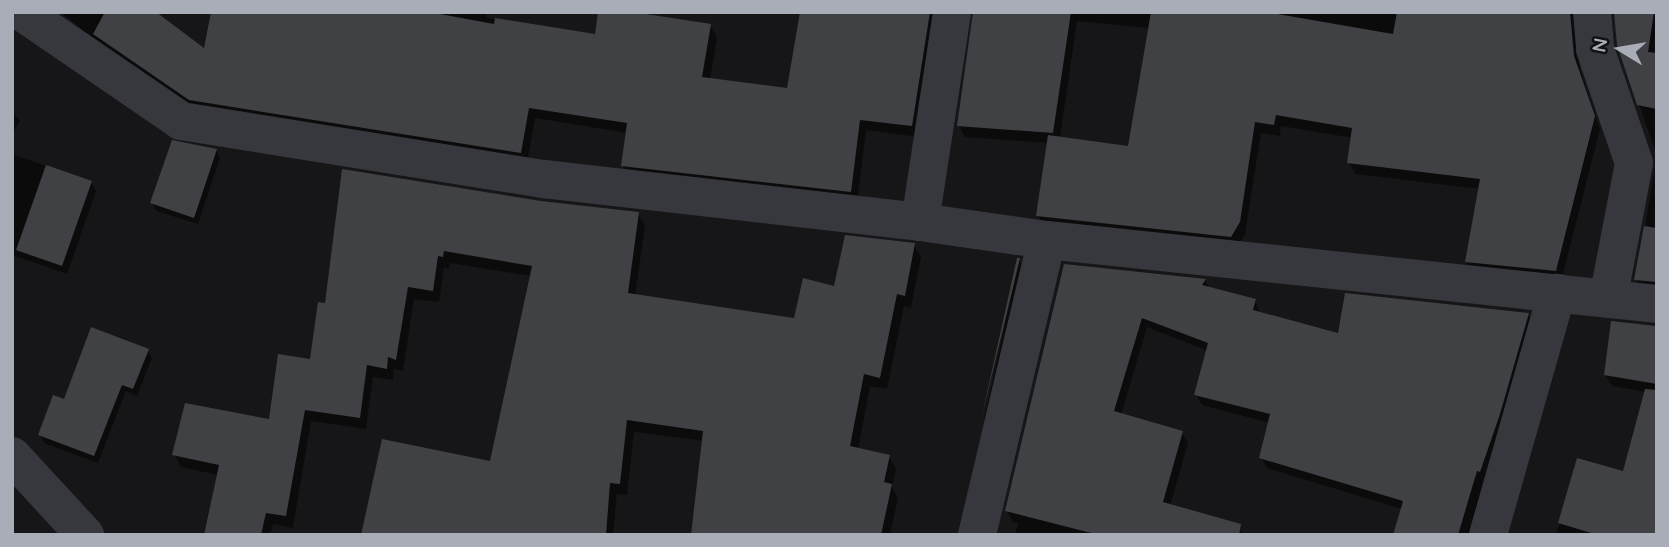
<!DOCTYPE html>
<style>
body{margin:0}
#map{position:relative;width:1669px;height:547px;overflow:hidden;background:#161618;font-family:Quicksand,sans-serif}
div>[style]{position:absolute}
.shadow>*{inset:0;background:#0007}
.building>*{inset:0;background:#404145}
.street>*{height:38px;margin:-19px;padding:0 19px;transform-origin:19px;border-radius:19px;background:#37383d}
span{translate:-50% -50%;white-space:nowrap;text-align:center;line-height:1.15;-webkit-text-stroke:5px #111113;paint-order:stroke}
.frame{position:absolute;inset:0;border:14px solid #a8adb8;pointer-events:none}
.north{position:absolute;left:1585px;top:14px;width:70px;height:70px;-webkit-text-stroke:5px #111113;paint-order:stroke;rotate:281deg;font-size:19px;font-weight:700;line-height:28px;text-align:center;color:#a8adb8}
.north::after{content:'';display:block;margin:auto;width:24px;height:32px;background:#a8adb8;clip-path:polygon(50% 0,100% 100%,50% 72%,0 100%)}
</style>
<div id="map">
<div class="shadow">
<div style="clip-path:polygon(61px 12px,153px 12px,205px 51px,213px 12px,487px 12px,487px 18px,596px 36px,710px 26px,717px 37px,710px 80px,788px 90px,801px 12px,940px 12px,918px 137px,866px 130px,857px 203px,629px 177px,623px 165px,628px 133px,535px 118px,527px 164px,197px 111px,98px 43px)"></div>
<div style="clip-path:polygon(evenodd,975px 12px,1580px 12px,1576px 26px,1580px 69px,1600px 129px,1561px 282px,1473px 273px,1466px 262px,1480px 189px,1355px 174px,1349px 162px,1353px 138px,1281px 126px,1280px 136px,1261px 133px,1245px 234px,1237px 248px,1045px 227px,1038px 216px,1048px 143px,965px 137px,959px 126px,975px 12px,1077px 21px,1149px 28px,1129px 147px,1060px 138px,1077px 21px)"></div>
<div style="clip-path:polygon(1616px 12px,1657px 12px,1657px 293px,1642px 291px,1636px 279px,1657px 156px,1639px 104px)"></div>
<div style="clip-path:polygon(12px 111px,20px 121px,12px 134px)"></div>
<div style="clip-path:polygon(216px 150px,220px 158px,198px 224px,156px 211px,152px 203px)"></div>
<div style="clip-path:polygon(12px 154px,91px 182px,96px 191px,67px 274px,12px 255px)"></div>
<div style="clip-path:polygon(540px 202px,638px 214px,645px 226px,635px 296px,796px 320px,836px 288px,914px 245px,921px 257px,911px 308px,904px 306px,887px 389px,870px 386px,858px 450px,889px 457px,896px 469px,892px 487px,898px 498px,890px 535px,691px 535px,704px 441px,634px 432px,627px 495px,617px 494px,613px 535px,363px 535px,492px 463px,531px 276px,450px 263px,449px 269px,444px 268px,439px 302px,414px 299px,403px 371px,394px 369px,393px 380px,373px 377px,366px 429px,311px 421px,293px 528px,273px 524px,270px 535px,206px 535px,218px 475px,181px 467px,174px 454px,271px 421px,311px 361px,327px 305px)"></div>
<div style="clip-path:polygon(1019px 260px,1024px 268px,986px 424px,984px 420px)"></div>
<div style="clip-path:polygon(1065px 266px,1205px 280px,1210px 289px,1255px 300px,1260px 314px,1340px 335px,1528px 314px,1534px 325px,1470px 535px,1395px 535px,1402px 509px,1267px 468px,1261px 457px,1270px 423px,1202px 405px,1196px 395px,1208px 351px,1147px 327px,1121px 415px,1182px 433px,1188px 443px,1170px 506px,1237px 525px,1243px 535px,1015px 535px,1018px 523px,1013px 522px,1007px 511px)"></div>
<div style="clip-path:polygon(1613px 323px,1657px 325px,1657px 535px,1556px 535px,1578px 460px,1624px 473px,1646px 392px,1612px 386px,1605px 375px)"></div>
<div style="clip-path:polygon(147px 350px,152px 358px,137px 396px,126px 391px,98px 463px,44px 443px,40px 435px,65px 401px)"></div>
</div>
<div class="building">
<div style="clip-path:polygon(105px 12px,156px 12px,204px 48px,211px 12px,429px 12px,494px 24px,495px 18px,595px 34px,598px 12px,633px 12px,711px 24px,702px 77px,787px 88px,800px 12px,930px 12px,912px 126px,860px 120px,851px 192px,621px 166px,627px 123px,529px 108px,521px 153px,189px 100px,93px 34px)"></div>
<div style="clip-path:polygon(973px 12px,1071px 12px,1053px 133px,957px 126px)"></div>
<div style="clip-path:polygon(1151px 12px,1266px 12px,1393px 34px,1397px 12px,1570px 12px,1574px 56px,1595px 116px,1556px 271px,1465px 262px,1480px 179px,1347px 163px,1352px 128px,1276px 115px,1274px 125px,1255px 122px,1240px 222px,1231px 237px,1036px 216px,1048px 135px,1128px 146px)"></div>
<div style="clip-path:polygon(1614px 12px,1654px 12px,1648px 52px,1657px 53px,1657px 109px,1637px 105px,1617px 45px)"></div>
<div style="clip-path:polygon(172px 140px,217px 149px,194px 218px,150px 203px)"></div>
<div style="clip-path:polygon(46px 165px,92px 181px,62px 266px,16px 250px)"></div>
<div style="clip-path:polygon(342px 169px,541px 201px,639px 212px,628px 293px,794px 318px,803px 278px,834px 286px,845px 235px,915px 243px,905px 296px,897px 294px,880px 378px,864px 374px,850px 446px,890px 455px,884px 482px,892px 484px,881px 535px,691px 535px,703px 431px,627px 420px,620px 484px,610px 483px,606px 535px,361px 535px,382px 439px,490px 461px,532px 266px,444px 251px,443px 257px,438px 256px,433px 291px,408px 287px,396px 360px,388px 357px,387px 369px,367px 365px,360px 418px,305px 410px,286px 516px,266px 513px,261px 535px,204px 535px,219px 465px,172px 455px,185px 403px,269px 419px,278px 354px,310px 359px,318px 302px,325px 303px)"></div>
<div style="clip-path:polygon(1644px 226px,1657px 228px,1657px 282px,1634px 280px)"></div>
<div style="clip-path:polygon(1017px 258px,1020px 258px,981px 420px)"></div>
<div style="clip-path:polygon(1064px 264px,1206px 279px,1202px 285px,1256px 299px,1253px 310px,1338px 333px,1345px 293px,1529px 313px,1500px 414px,1480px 472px,1477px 471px,1458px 535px,1393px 535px,1403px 501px,1259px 458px,1270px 414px,1194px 395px,1208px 343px,1142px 318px,1114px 411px,1183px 431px,1163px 502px,1241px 524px,1239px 535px,1099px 535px,1005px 511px)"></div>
<div style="clip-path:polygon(1611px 321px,1657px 326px,1657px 384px,1604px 375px)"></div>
<div style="clip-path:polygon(91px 327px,149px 349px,133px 389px,122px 385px,94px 456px,38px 435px,53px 395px,64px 399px)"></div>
<div style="clip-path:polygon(1645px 389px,1657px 390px,1657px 535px,1598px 535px,1558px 523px,1577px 458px,1623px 471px)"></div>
</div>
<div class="street">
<div style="left:22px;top:12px;width:193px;rotate:34.4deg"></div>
<div style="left:181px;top:121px;width:368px;rotate:9.1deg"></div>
<div style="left:544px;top:179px;width:378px;rotate:6.5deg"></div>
<div style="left:920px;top:222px;width:128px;rotate:8.1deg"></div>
<div style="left:1047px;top:240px;width:613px;rotate:5.99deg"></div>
<div style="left:1592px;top:12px;width:37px;rotate:85deg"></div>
<div style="left:1595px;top:49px;width:120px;rotate:71.1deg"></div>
<div style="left:1634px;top:163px;width:138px;rotate:100.8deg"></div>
<div style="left:920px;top:222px;width:212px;rotate:-81.3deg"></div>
<div style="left:12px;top:456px;width:108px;rotate:47.3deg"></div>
<div style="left:977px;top:535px;width:303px;rotate:-76.7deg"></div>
<div style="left:1488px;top:535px;width:252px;rotate:-74.1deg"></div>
</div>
<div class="frame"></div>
<div class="north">N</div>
</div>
